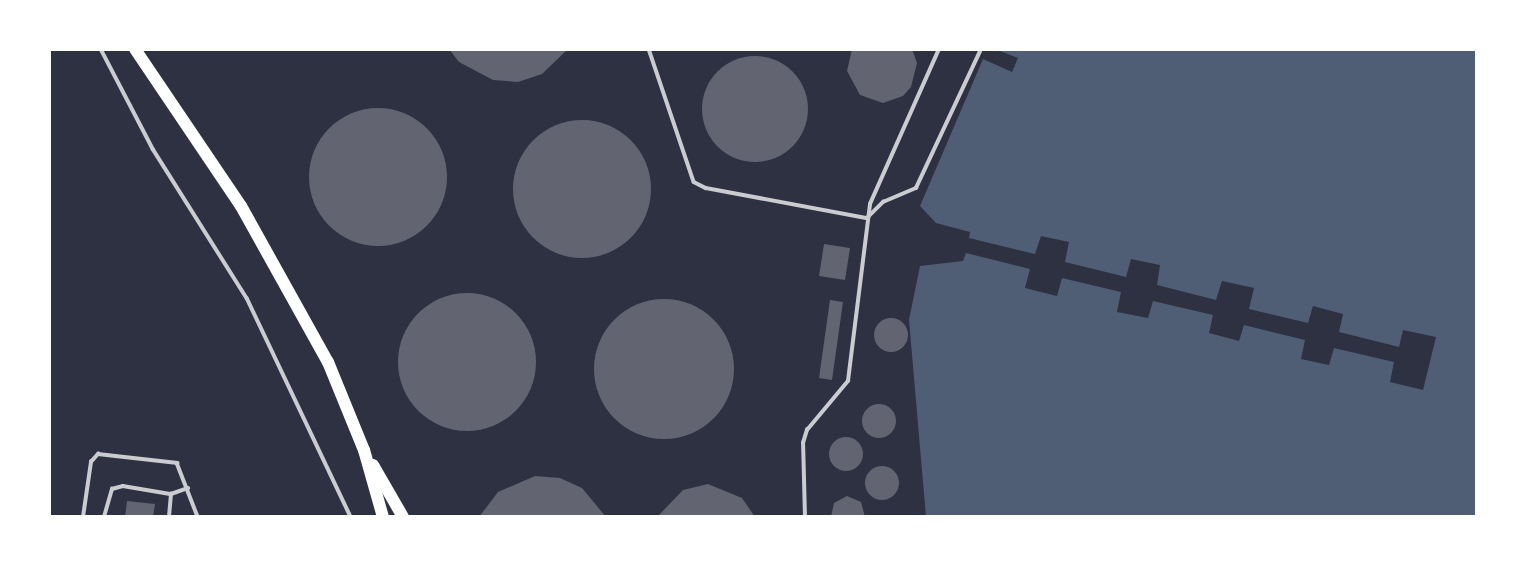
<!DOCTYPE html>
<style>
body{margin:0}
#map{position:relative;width:1526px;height:566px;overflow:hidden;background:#2d3142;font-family:"Roboto Condensed",sans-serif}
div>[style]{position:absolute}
.water>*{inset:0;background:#4f5d75}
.building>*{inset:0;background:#626471}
.round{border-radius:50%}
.service>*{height:3.5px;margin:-1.75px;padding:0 1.75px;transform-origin:1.75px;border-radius:1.75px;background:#caccd0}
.primary>*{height:12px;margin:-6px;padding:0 6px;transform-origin:6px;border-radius:6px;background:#fff}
span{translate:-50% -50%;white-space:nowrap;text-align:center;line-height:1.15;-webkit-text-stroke:5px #fff;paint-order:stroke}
.frame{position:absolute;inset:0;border:51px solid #fff;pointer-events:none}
</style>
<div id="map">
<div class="water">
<div style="clip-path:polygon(995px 49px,1477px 49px,1477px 517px,926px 517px,909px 320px,920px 266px,963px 261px,966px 253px,1030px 269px,1025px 288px,1057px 296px,1062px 278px,1121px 292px,1117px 312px,1148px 318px,1153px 301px,1213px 315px,1209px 333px,1239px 341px,1244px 325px,1305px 340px,1301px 359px,1329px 365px,1334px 348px,1394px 362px,1390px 382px,1423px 390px,1436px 337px,1403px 330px,1399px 347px,1339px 332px,1343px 314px,1313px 306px,1308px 323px,1249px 309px,1254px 288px,1222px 281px,1216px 300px,1157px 285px,1160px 265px,1131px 259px,1126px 277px,1065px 262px,1069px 242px,1041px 236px,1035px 254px,969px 238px,970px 232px,936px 223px,920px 206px,983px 59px,1012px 72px,1018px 58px)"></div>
</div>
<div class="building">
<div style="clip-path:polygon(449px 49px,568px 49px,542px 74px,518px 82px,493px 80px,459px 62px)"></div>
<div style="clip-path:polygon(852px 49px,912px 49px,917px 63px,911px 87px,903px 96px,883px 103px,860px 95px,847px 71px)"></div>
<div class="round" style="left:702px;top:56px;width:106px;height:106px"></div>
<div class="round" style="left:309px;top:108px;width:138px;height:138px"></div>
<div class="round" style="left:513px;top:120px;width:138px;height:138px"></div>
<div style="clip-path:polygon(824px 244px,850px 248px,845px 280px,819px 276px)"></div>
<div class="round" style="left:398px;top:293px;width:138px;height:138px"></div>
<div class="round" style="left:594px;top:299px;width:140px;height:140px"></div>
<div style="clip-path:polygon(830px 300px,843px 302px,832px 380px,819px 378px)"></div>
<div class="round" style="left:874px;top:318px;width:34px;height:34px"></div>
<div class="round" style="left:862px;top:404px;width:34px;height:34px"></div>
<div class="round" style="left:829px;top:437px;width:34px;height:34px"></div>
<div class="round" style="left:865px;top:466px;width:34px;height:34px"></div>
<div style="clip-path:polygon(535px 476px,560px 478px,582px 488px,606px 517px,479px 517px,498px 492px)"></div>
<div style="clip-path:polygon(708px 484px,742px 498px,755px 517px,657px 517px,683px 490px)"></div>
<div style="clip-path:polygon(847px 496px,861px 502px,865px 517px,831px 517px,834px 503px)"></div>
<div style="clip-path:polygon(127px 501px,155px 504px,153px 517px,125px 517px)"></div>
</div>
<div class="service">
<div style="left:101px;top:49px;width:113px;rotate:62.5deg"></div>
<div style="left:153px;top:149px;width:176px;rotate:57.8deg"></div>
<div style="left:247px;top:298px;width:242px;rotate:64.6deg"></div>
<div style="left:649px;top:49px;width:140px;rotate:71.3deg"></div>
<div style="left:694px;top:182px;width:13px;rotate:27deg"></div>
<div style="left:706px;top:188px;width:164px;rotate:10.6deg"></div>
<div style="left:867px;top:218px;width:23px;rotate:-45deg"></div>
<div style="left:883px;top:202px;width:36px;rotate:-23deg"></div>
<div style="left:916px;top:188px;width:153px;rotate:-64.9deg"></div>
<div style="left:83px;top:517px;width:56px;rotate:-81.7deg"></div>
<div style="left:91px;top:462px;width:11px;rotate:-49deg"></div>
<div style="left:98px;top:454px;width:80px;rotate:6.5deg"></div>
<div style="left:177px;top:463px;width:58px;rotate:68.7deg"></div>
<div style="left:104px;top:517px;width:29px;rotate:-74deg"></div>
<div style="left:112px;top:489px;width:11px;rotate:-15deg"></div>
<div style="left:123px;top:486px;width:49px;rotate:9.5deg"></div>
<div style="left:169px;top:517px;width:23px;rotate:-85deg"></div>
<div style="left:171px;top:494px;width:18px;rotate:-19deg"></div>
<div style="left:805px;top:517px;width:74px;rotate:-91.5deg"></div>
<div style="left:803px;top:443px;width:14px;rotate:-73deg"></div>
<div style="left:807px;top:430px;width:64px;rotate:-50.1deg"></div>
<div style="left:848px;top:381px;width:178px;rotate:-82.9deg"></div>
<div style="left:870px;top:204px;width:170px;rotate:-66deg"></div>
</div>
<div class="primary">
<div style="left:135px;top:49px;width:189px;rotate:56deg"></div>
<div style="left:241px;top:206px;width:179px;rotate:60.9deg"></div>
<div style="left:328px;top:362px;width:95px;rotate:67.8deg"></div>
<div style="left:364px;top:450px;width:70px;rotate:74.2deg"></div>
<div style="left:373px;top:465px;width:60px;rotate:60deg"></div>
</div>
<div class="frame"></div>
</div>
